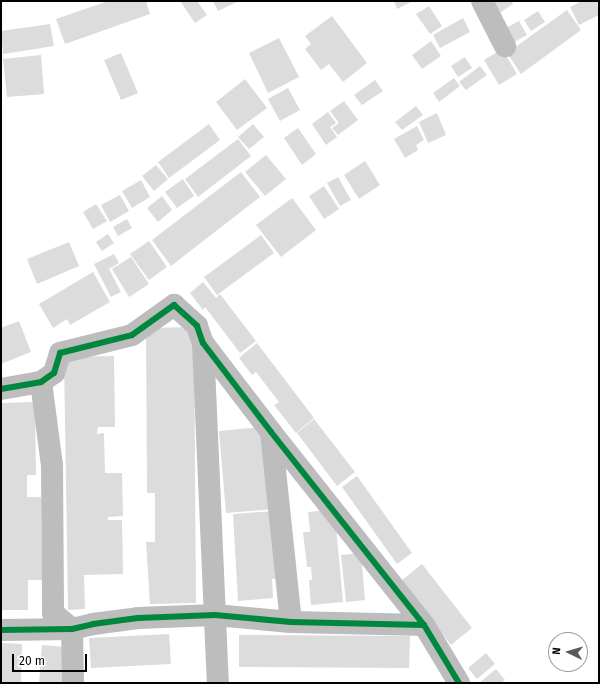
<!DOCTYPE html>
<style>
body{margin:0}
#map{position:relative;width:600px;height:684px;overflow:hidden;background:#fff;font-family:"Fira Sans",sans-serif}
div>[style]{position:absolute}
.building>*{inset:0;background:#dcdcdc}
.minor>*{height:22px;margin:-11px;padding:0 11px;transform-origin:11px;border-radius:11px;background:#bdbdbd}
.cycleway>*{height:6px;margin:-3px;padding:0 3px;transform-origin:3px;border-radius:3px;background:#00873e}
span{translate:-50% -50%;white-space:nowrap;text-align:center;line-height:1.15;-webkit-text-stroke:3px #fff;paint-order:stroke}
.frame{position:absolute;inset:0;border:2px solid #000;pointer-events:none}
.north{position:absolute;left:548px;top:632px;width:40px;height:40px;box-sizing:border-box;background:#fff;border:1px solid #999;border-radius:50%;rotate:275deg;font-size:11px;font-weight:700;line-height:16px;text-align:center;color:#000}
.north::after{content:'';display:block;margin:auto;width:14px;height:18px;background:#595959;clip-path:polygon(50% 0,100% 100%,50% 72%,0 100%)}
.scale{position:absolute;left:12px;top:654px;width:75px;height:18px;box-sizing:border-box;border:2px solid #000;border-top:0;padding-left:5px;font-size:12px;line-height:14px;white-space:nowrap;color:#000;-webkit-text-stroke:3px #fff;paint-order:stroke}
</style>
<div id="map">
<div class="building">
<div style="clip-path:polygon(108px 1px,146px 1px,150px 14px,65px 44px,56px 19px)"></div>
<div style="clip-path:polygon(180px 1px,197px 1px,207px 15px,195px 23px)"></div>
<div style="clip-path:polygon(213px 1px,239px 1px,218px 11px)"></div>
<div style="clip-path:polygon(394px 1px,413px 1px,397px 9px)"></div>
<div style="clip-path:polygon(495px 1px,512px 1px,513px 4px,500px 13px,493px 2px)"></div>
<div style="clip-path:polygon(582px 1px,599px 1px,599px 15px,579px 25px,570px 7px)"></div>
<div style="clip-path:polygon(429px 6px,442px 26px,430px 34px,416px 14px)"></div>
<div style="clip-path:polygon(567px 10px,581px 30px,521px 74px,507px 53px)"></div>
<div style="clip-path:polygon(538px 11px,545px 22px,531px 31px,524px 20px)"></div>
<div style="clip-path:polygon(332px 16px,367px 63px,343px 82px,329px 64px,321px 70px,305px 49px,311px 44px,305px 36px)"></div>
<div style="clip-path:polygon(463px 18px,470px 32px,440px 48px,433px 35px)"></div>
<div style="clip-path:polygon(519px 21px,527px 35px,509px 45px,502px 30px)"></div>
<div style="clip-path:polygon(50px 24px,54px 46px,3px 54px,1px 31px)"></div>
<div style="clip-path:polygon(279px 38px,299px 77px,268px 93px,249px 53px)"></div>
<div style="clip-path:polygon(431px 41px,441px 56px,422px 69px,412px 55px)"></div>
<div style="clip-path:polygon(502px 49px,517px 74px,499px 85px,484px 60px)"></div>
<div style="clip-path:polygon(121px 53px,138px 93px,121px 100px,104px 60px)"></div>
<div style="clip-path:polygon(41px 55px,44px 94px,7px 97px,3px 59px)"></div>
<div style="clip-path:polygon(465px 57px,472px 68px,458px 77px,451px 66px)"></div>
<div style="clip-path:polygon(480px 66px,487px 75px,466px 90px,459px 82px)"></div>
<div style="clip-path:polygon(454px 78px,460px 86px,439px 102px,433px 93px)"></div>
<div style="clip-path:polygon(245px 79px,267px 108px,237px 130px,216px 102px)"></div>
<div style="clip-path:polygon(375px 80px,383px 91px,362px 105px,354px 95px)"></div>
<div style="clip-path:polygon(288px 88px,300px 110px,280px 121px,268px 99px)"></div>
<div style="clip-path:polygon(344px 101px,358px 120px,338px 135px,332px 128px,339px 123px,330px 111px)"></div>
<div style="clip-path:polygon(416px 106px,423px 115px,402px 130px,395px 122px)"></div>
<div style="clip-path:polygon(328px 112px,336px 123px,330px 127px,337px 137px,326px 145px,312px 124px)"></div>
<div style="clip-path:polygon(437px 113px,446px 135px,428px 143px,419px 122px)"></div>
<div style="clip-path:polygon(209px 124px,220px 140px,169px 178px,158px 162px)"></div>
<div style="clip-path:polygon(253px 124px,264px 137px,249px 149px,238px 137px)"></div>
<div style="clip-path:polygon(417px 126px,424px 140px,416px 145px,418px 150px,405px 158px,394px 139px)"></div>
<div style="clip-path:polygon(298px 128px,316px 154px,302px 165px,284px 138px)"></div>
<div style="clip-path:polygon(238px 139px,251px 156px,198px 197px,185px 179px)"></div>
<div style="clip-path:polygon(266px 155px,286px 179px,265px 196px,245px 172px)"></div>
<div style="clip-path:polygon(365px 161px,380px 185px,359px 199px,344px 175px)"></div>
<div style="clip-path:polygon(156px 165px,168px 179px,154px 191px,142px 176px)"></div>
<div style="clip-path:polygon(241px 172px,260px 197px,171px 266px,152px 240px)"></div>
<div style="clip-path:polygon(338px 177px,351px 200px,340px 206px,327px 183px)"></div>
<div style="clip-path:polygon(183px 179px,194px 196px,177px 208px,165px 192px)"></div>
<div style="clip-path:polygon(141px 180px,150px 197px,132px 208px,122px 191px)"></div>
<div style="clip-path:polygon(324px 186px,339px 209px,324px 219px,309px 196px)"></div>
<div style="clip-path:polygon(120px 195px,129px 211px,110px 222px,101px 205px)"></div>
<div style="clip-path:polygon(162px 196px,172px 210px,158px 222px,147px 208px)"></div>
<div style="clip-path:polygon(292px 198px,316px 230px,281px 257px,256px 225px)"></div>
<div style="clip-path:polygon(96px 204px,107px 221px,93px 229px,83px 212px)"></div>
<div style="clip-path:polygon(127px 219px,132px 228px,118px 236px,113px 227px)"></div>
<div style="clip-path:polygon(108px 234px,114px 243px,102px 251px,96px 242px)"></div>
<div style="clip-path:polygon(261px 235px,274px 253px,217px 295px,204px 277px)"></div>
<div style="clip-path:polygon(149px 241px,167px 267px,149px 280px,130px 254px)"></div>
<div style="clip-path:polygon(69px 242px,79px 266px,37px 284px,27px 259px)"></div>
<div style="clip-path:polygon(114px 254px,119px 263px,109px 269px,121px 292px,111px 297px,94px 264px)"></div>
<div style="clip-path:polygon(131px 257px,149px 284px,129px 297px,112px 269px)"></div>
<div style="clip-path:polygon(93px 272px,110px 302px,70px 325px,67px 319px,53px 328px,39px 304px)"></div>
<div style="clip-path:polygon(203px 282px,216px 298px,220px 294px,256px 341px,240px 353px,205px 307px,203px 310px,190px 293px)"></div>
<div style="clip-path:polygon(19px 321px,31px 352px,1px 364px,1px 328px)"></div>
<div style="clip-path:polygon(194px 327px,196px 603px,150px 604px,146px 542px,155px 542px,155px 493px,147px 493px,146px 328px)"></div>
<div style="clip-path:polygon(257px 343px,314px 418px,296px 433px,274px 405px,279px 402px,256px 372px,252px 375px,239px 358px)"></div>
<div style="clip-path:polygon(114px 356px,115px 427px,98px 427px,97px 434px,104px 433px,105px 473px,122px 473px,123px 516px,108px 517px,108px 520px,122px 520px,123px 574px,84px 575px,85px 609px,68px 610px,64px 357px)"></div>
<div style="clip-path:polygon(35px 402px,36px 475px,27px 475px,27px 497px,41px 497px,42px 580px,28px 580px,28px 610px,1px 610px,1px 403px)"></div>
<div style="clip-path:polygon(314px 419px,355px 472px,337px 486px,297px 433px)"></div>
<div style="clip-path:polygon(261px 427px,275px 509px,226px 513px,219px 431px)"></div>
<div style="clip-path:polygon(357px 476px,412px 553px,397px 564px,342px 487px)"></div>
<div style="clip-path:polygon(329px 510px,335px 516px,343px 602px,311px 605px,309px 580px,312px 580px,311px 567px,307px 567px,303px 532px,310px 532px,308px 512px)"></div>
<div style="clip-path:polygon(274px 511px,278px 578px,272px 579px,273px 598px,238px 601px,233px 514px)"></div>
<div style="clip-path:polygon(361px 553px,365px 600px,346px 602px,341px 555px)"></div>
<div style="clip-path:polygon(422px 564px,472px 628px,451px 645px,401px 581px)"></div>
<div style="clip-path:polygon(169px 634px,171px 664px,91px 668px,89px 638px)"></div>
<div style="clip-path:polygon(239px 635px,410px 636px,409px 668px,239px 667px)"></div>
<div style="clip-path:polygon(1px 643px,22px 644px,21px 683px,1px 683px)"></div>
<div style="clip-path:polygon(42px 645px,65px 647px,62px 683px,39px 683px)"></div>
<div style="clip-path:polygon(486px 653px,495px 664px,477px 679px,468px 668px)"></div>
<div style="clip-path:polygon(496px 669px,505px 680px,501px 683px,479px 683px)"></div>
</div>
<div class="minor">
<div style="left:482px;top:1px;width:51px;rotate:62.9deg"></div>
<div style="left:203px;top:343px;width:340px;rotate:87.5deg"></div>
<div style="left:41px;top:382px;width:84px;rotate:82.5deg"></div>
<div style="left:52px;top:465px;width:148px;rotate:89.6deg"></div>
<div style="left:53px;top:613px;width:25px;rotate:40deg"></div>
<div style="left:72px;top:629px;width:54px;rotate:88.9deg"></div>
<div style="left:1px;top:389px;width:41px;rotate:-9.9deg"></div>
<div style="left:41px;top:382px;width:16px;rotate:-35deg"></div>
<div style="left:54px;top:373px;width:21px;rotate:-73deg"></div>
<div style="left:60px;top:353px;width:74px;rotate:-14deg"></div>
<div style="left:132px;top:335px;width:52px;rotate:-35.5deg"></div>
<div style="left:174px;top:305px;width:31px;rotate:42deg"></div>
<div style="left:197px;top:326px;width:18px;rotate:71deg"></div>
<div style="left:203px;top:343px;width:112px;rotate:52.6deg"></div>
<div style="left:271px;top:432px;width:246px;rotate:51.6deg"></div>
<div style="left:424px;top:625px;width:68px;rotate:58.9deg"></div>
<div style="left:271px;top:432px;width:191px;rotate:84deg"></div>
<div style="left:1px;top:630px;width:71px;rotate:-0.8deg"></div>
<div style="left:72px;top:629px;width:22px;rotate:-13deg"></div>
<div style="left:93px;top:624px;width:45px;rotate:-7.6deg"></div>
<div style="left:138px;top:618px;width:77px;rotate:-2.2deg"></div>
<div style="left:215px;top:615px;width:76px;rotate:5.3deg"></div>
<div style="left:291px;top:622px;width:133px;rotate:1.3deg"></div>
</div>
<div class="cycleway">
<div style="left:1px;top:389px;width:41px;rotate:-9.9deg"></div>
<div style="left:41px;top:382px;width:16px;rotate:-35deg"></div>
<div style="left:54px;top:373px;width:21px;rotate:-73deg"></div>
<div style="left:60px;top:353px;width:74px;rotate:-14deg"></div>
<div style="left:132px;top:335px;width:52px;rotate:-35.5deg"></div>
<div style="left:174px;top:305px;width:31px;rotate:42deg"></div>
<div style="left:197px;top:326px;width:18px;rotate:71deg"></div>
<div style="left:203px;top:343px;width:112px;rotate:52.6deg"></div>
<div style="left:271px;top:432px;width:246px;rotate:51.6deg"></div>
<div style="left:424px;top:625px;width:68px;rotate:58.9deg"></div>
<div style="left:1px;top:630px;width:71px;rotate:-0.8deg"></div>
<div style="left:72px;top:629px;width:22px;rotate:-13deg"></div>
<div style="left:93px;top:624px;width:45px;rotate:-7.6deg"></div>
<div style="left:138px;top:618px;width:77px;rotate:-2.2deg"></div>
<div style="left:215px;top:615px;width:76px;rotate:5.3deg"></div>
<div style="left:291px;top:622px;width:133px;rotate:1.3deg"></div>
</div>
<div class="frame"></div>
<div class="north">N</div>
<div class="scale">20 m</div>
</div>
